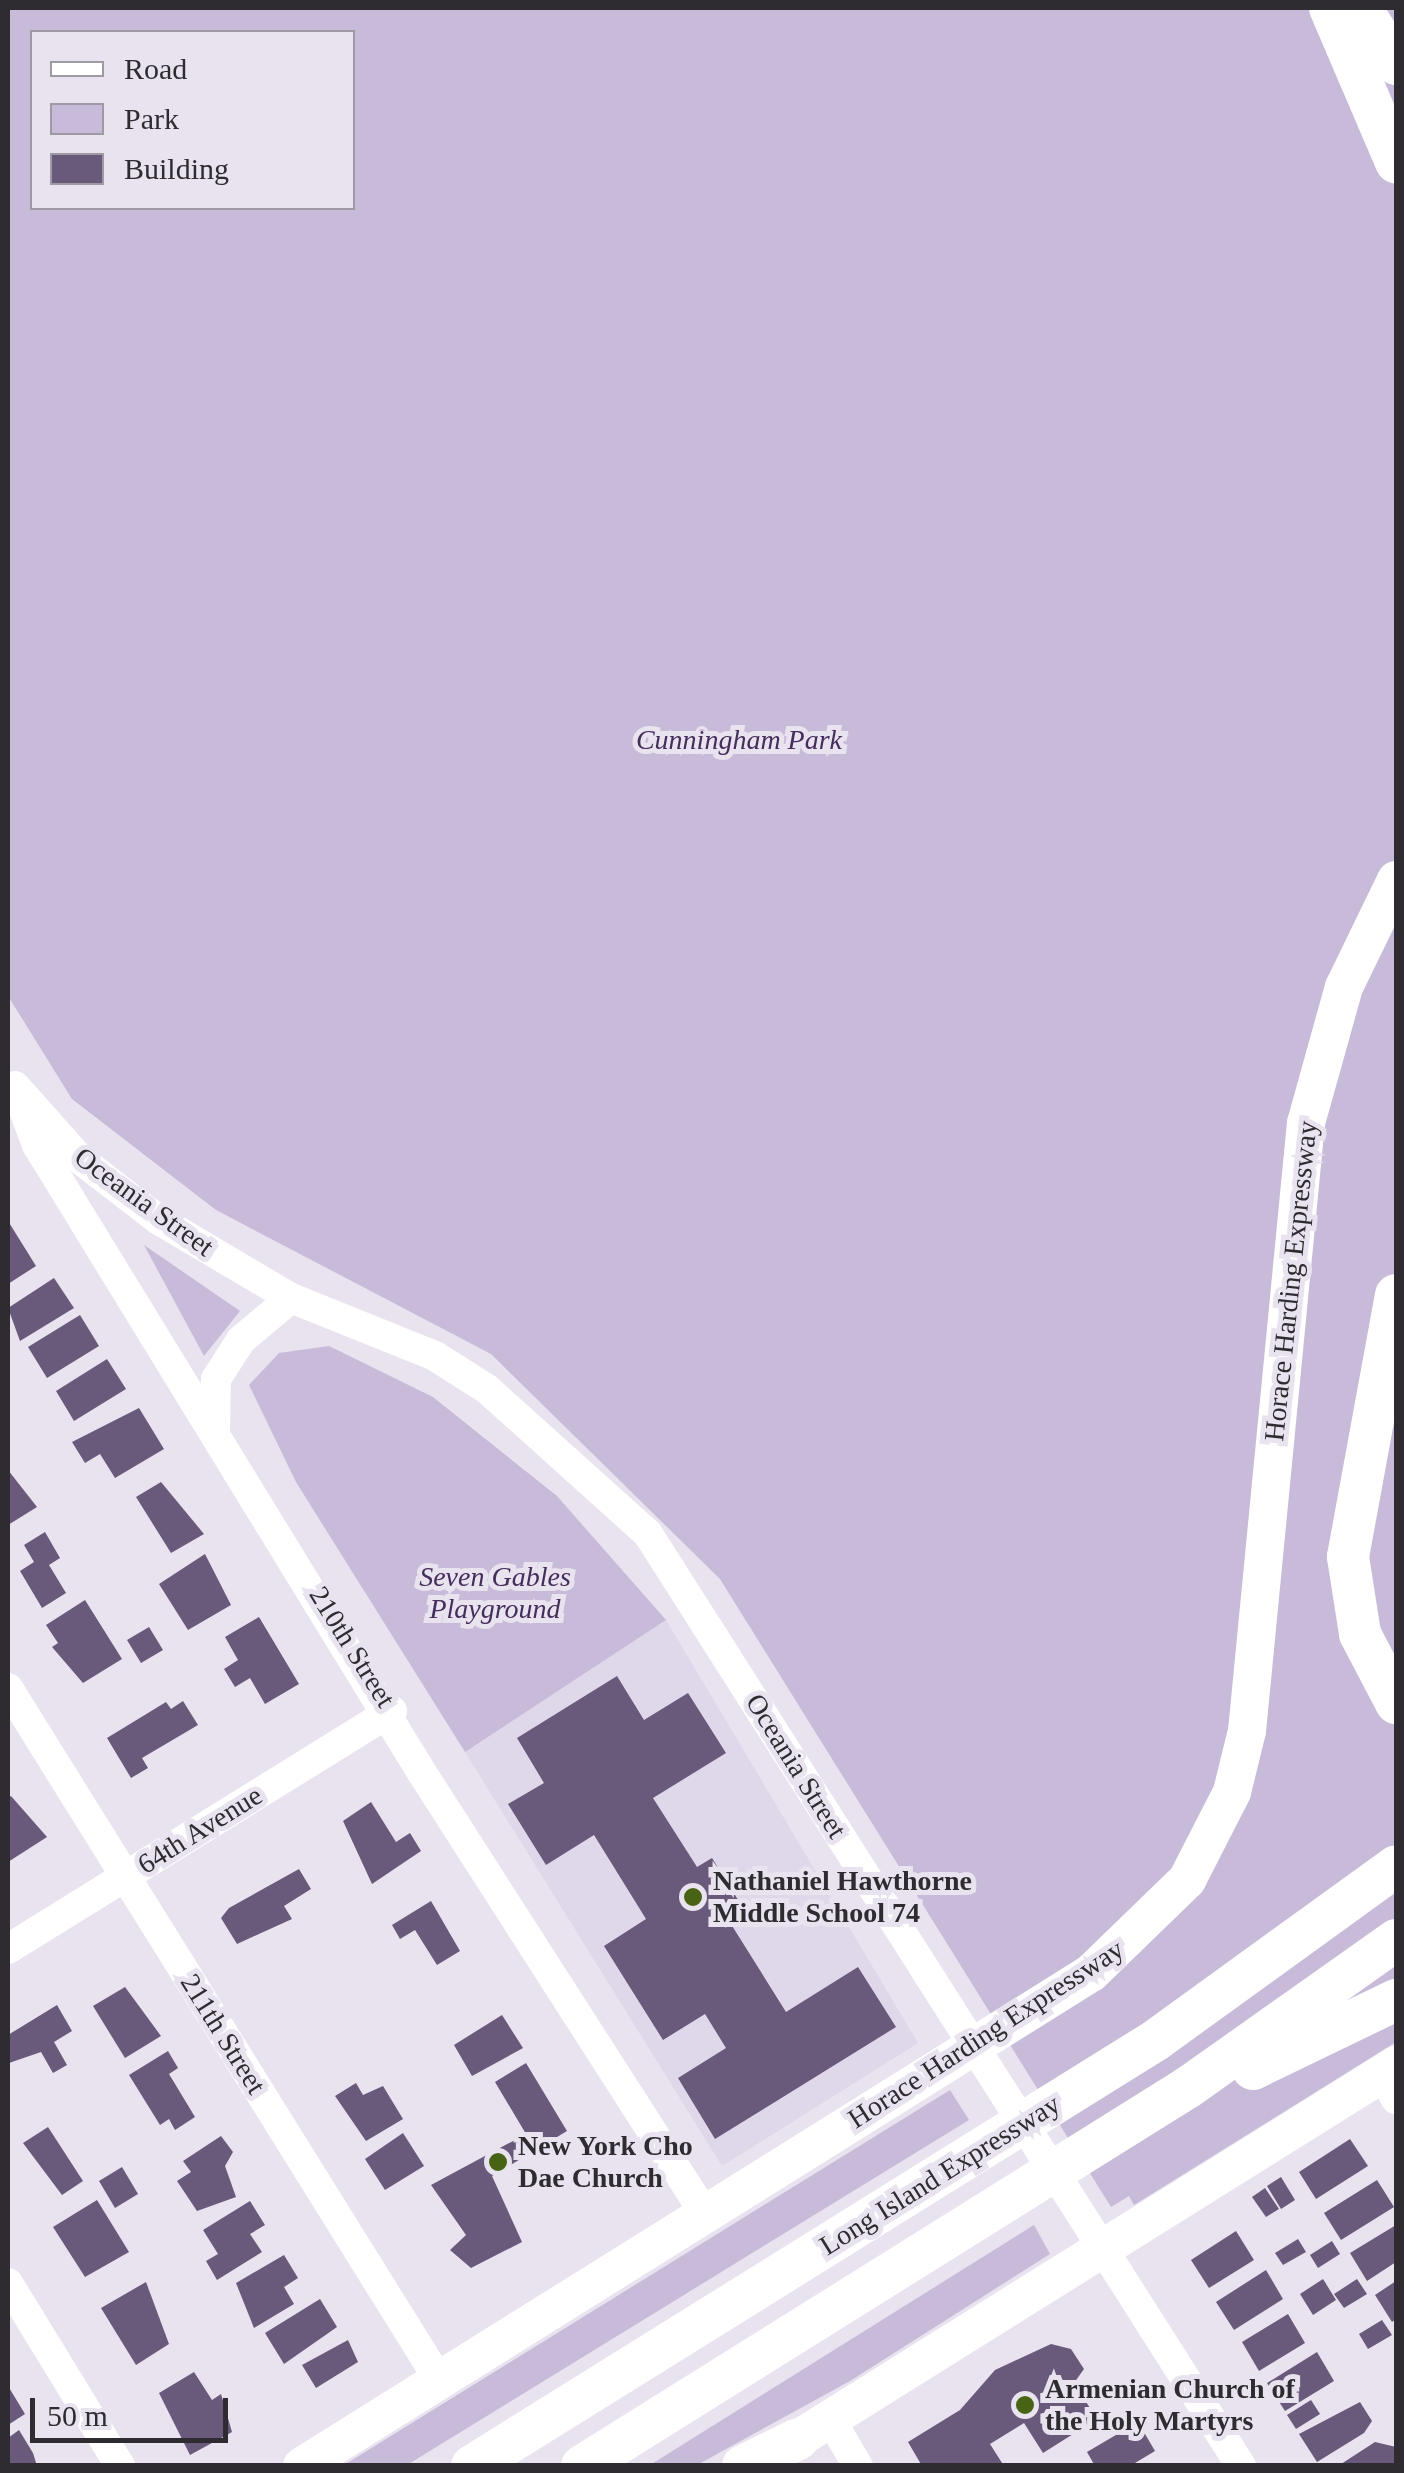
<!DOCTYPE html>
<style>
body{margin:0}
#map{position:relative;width:1404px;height:2473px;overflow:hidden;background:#e8e3ef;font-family:Georgia,serif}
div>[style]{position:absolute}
.built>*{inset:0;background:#dfd7ea}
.green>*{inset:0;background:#c8bad9}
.building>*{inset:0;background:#69597a}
.minor>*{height:30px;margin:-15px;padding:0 15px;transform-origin:15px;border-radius:15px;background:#fff}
.major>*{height:38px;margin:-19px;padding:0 19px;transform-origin:19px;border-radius:19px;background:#fff}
.highway>*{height:42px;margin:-21px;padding:0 21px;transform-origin:21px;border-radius:21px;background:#fff}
.dots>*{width:28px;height:28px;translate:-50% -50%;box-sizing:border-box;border:5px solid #e8e3ef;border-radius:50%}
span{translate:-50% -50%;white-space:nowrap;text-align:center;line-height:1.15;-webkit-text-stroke:10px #e8e3ef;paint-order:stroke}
.park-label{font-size:28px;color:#452d5c;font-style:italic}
.street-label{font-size:28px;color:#2e2c30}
.poi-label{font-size:28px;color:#2e2c30;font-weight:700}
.left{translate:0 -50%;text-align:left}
.frame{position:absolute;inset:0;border:10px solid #2e2c30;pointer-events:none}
.legend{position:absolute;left:30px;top:30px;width:325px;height:180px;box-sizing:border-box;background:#e8e3ef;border:2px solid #9e9aa3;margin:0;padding:12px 18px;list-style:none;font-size:30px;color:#2e2c30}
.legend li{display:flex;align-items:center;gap:20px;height:50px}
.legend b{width:50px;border:2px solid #9e9aa3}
.scale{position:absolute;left:30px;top:2398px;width:198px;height:45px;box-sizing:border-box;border:5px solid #2e2c30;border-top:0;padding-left:12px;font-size:30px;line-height:35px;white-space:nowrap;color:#2e2c30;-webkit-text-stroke:8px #e8e3ef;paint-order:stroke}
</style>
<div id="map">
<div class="built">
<div style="clip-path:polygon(666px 1620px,918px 2043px,722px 2166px,465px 1752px)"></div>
</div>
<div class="green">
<div style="clip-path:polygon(evenodd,8px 8px,1396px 8px,1396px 2042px,1134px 2205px,1129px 2196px,1111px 2207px,720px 1579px,491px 1354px,216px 1210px,72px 1099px,8px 996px,8px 8px,32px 32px,352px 32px,352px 208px,32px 208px,32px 32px)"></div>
<div style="clip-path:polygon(144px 1245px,240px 1311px,204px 1356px)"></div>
<div style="clip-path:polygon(329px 1346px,433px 1397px,557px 1496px,666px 1620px,465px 1752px,296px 1482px,249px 1385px,279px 1353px)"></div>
<div style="clip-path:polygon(950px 2090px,969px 2120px,407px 2465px,344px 2465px)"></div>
<div style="clip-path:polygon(1034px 2225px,1050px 2254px,850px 2381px,697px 2465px,650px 2465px)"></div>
</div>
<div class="building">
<div style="clip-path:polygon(8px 1221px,36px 1266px,8px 1284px)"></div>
<div style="clip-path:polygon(54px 1278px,74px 1308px,20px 1341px,8px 1308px)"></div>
<div style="clip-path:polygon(80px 1315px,99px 1346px,47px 1378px,28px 1347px)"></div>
<div style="clip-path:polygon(107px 1359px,126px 1389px,74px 1421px,56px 1391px)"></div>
<div style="clip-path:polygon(139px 1408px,164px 1449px,115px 1478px,100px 1454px,85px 1463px,72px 1442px)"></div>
<div style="clip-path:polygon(8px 1470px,37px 1507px,8px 1525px)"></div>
<div style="clip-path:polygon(161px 1482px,204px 1534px,171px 1553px,136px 1497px)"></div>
<div style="clip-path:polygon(45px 1532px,60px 1558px,49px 1565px,66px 1593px,42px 1608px,20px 1571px,34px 1562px,24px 1545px)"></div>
<div style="clip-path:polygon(205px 1554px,231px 1605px,188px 1630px,159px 1584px)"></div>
<div style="clip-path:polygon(85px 1600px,122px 1659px,83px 1683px,52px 1647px,58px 1643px,46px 1625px)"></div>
<div style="clip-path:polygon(259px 1617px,299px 1684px,265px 1704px,250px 1678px,235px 1687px,224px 1669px,238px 1660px,225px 1637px)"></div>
<div style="clip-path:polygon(149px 1627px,163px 1650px,141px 1663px,127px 1640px)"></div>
<div style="clip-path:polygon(617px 1676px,644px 1720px,688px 1693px,726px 1753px,653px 1798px,697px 1867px,712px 1858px,740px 1903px,724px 1913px,786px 2012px,858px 1967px,896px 2027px,715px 2139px,678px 2078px,726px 2048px,705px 2014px,663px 2040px,604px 1946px,646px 1919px,594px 1835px,546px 1865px,508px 1804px,544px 1783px,517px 1738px)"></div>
<div style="clip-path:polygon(183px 1701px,198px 1725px,142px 1758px,148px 1768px,131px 1778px,107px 1738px,166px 1702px,171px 1709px)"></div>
<div style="clip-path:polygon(11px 1796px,47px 1837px,8px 1862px,8px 1798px)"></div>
<div style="clip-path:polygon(371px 1802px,396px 1842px,410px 1833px,421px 1851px,372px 1884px,343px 1821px)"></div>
<div style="clip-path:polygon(299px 1869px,311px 1889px,284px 1906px,292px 1919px,237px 1944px,221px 1918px,229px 1908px)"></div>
<div style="clip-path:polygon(431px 1901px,460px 1951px,437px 1965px,415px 1930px,400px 1939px,392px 1925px)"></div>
<div style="clip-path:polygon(125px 1987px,161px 2036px,125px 2058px,93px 2006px)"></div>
<div style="clip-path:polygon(57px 2005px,72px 2031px,54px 2042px,67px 2065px,53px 2073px,41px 2052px,9px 2063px,8px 2035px)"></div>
<div style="clip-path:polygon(502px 2015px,523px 2048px,472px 2076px,454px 2045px)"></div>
<div style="clip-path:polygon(168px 2051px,178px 2068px,169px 2074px,195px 2117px,175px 2130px,169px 2119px,160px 2125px,129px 2075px)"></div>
<div style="clip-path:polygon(526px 2063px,567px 2131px,492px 2176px,522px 2242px,471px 2268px,450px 2250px,466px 2235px,431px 2185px,526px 2134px,495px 2082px)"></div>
<div style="clip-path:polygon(356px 2083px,363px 2095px,383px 2086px,403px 2119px,366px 2141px,335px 2096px)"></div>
<div style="clip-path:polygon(48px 2127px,83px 2181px,62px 2195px,23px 2143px)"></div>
<div style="clip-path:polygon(403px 2133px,424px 2166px,385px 2190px,365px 2159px)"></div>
<div style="clip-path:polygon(221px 2136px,233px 2152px,225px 2166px,236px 2197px,197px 2211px,177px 2181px,191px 2172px,183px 2161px)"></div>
<div style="clip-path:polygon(1350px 2139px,1368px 2166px,1316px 2199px,1299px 2172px)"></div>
<div style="clip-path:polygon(122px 2167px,138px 2194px,115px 2208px,99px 2181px)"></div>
<div style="clip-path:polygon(1281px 2177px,1295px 2200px,1281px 2209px,1267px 2186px)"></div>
<div style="clip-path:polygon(1377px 2180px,1394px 2207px,1341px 2240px,1324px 2213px)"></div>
<div style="clip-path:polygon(1265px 2188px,1279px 2209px,1266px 2217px,1252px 2197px)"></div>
<div style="clip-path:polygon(97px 2200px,129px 2252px,85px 2277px,53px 2227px)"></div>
<div style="clip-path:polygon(250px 2201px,265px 2225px,250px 2234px,262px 2252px,217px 2280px,206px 2261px,218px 2254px,203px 2230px)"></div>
<div style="clip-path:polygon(1396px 2225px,1396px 2262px,1367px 2281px,1350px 2253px)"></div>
<div style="clip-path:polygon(1236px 2231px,1254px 2260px,1209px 2288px,1191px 2260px)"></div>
<div style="clip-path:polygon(1298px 2239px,1306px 2252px,1283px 2265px,1275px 2253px)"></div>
<div style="clip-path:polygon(1332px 2241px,1340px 2254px,1318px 2268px,1310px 2255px)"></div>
<div style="clip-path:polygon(284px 2255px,298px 2278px,284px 2287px,294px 2304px,254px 2328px,236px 2283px)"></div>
<div style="clip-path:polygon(1266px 2270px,1283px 2299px,1234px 2330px,1216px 2302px)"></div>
<div style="clip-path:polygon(1323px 2279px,1336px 2300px,1313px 2315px,1300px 2294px)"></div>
<div style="clip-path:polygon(1357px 2279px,1367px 2294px,1344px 2308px,1334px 2294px)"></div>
<div style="clip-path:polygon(1396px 2281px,1396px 2319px,1392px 2322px,1375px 2295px)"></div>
<div style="clip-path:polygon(146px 2282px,169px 2344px,136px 2365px,101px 2308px)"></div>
<div style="clip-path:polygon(320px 2299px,337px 2327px,284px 2364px,265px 2333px)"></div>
<div style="clip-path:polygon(1288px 2314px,1305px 2343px,1259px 2371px,1242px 2342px)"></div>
<div style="clip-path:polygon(1382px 2320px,1392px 2335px,1368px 2349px,1359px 2334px)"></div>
<div style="clip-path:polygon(348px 2340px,358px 2362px,316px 2388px,302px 2365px)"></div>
<div style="clip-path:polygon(1051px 2344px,1071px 2349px,1084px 2369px,1074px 2383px,1097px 2419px,1043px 2453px,1024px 2423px,990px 2444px,1004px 2466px,922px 2466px,908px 2442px,960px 2410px,995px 2370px)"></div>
<div style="clip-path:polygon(1317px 2352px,1334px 2381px,1285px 2411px,1267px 2383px)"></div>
<div style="clip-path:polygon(194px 2372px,212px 2400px,221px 2394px,232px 2432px,190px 2455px,159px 2393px)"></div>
<div style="clip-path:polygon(8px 2386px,25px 2414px,8px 2425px)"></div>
<div style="clip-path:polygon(1311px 2400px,1320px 2414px,1296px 2429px,1287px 2415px)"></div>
<div style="clip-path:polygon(1360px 2402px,1372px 2421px,1364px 2433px,1317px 2462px,1299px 2434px)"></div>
<div style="clip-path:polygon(1138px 2422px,1155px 2451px,1130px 2466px,1095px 2466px,1087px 2452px)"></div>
<div style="clip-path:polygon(19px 2430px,33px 2453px,37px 2466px,8px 2466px,8px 2438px)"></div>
<div style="clip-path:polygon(1375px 2442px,1396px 2447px,1395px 2465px,1338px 2466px)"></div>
</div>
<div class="minor">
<div style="left:15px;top:1086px;width:99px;rotate:48.3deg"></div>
<div style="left:81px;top:1160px;width:98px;rotate:37.6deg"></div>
<div style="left:159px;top:1220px;width:153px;rotate:30.6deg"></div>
<div style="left:291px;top:1298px;width:155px;rotate:21.9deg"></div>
<div style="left:435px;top:1356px;width:62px;rotate:32.4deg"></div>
<div style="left:487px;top:1389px;width:217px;rotate:42deg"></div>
<div style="left:648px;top:1534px;width:1105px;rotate:57.53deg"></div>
<div style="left:21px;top:1102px;width:46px;rotate:69.6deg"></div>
<div style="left:37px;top:1145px;width:740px;rotate:58.48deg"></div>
<div style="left:424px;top:1776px;width:520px;rotate:57.32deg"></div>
<div style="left:215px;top:1429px;width:50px;rotate:-88.9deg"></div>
<div style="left:216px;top:1379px;width:46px;rotate:-57.3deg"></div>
<div style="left:241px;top:1340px;width:65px;rotate:-40deg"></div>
<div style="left:8px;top:1688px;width:815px;rotate:58.08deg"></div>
<div style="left:8px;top:1949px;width:452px;rotate:-31.8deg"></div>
<div style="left:1382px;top:2075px;width:28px;rotate:60deg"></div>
<div style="left:8px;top:2283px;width:215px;rotate:58.5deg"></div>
<div style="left:829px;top:2417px;width:57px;rotate:59.4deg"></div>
</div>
<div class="major">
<div style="left:774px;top:2454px;width:734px;rotate:-32.02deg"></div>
<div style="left:302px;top:2466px;width:930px;rotate:-32deg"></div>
<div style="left:1091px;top:1973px;width:134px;rotate:-44.1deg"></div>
<div style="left:1187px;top:1880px;width:99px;rotate:-62.9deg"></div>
<div style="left:1232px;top:1792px;width:63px;rotate:-76.2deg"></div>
<div style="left:1247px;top:1731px;width:611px;rotate:-84.46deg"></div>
<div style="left:1306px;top:1123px;width:141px;rotate:-74.4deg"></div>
<div style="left:1344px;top:987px;width:119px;rotate:-64.1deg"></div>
</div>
<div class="highway">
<div style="left:1330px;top:8px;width:168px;rotate:66.8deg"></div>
<div style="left:1361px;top:8px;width:66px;rotate:58deg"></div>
<div style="left:1396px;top:1295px;width:266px;rotate:100.4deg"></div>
<div style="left:1348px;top:1557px;width:78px;rotate:81.1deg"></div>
<div style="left:1360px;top:1634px;width:78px;rotate:62.4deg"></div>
<div style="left:1253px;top:2069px;width:159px;rotate:-25.8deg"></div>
<div style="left:472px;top:2466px;width:806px;rotate:-31.91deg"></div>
<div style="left:1156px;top:2040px;width:296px;rotate:-35.9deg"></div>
<div style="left:582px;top:2466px;width:713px;rotate:-32deg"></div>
<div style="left:1187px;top:2088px;width:256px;rotate:-35.3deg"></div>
<div style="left:743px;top:2466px;width:61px;rotate:-26.1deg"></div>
</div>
<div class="dots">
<div style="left:693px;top:1897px;background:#496314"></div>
<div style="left:498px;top:2162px;background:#496314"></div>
<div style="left:1025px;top:2405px;background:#496314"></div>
</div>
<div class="park-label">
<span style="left:739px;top:740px">Cunningham Park</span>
<span style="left:495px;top:1593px">Seven Gables<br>Playground</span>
</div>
<div class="street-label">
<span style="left:144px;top:1202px;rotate:36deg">Oceania Street</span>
<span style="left:1291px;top:1281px;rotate:-84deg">Horace Harding Expressway</span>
<span style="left:352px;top:1647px;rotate:58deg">210th Street</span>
<span style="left:796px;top:1766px;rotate:58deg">Oceania Street</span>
<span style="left:200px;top:1830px;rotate:-32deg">64th Avenue</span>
<span style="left:223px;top:2034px;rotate:58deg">211th Street</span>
<span style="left:986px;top:2034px;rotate:-33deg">Horace Harding Expressway</span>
<span style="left:940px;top:2175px;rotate:-32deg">Long Island Expressway</span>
</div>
<div class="poi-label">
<span class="left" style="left:713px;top:1897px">Nathaniel Hawthorne<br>Middle School 74</span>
<span class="left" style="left:518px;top:2162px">New York Cho<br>Dae Church</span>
<span class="left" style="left:1045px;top:2405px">Armenian Church of<br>the Holy Martyrs</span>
</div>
<div class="frame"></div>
<ul class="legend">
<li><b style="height:12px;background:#fff"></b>Road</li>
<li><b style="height:28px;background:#c8bad9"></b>Park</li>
<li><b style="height:28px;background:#69597a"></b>Building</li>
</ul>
<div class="scale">50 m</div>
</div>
